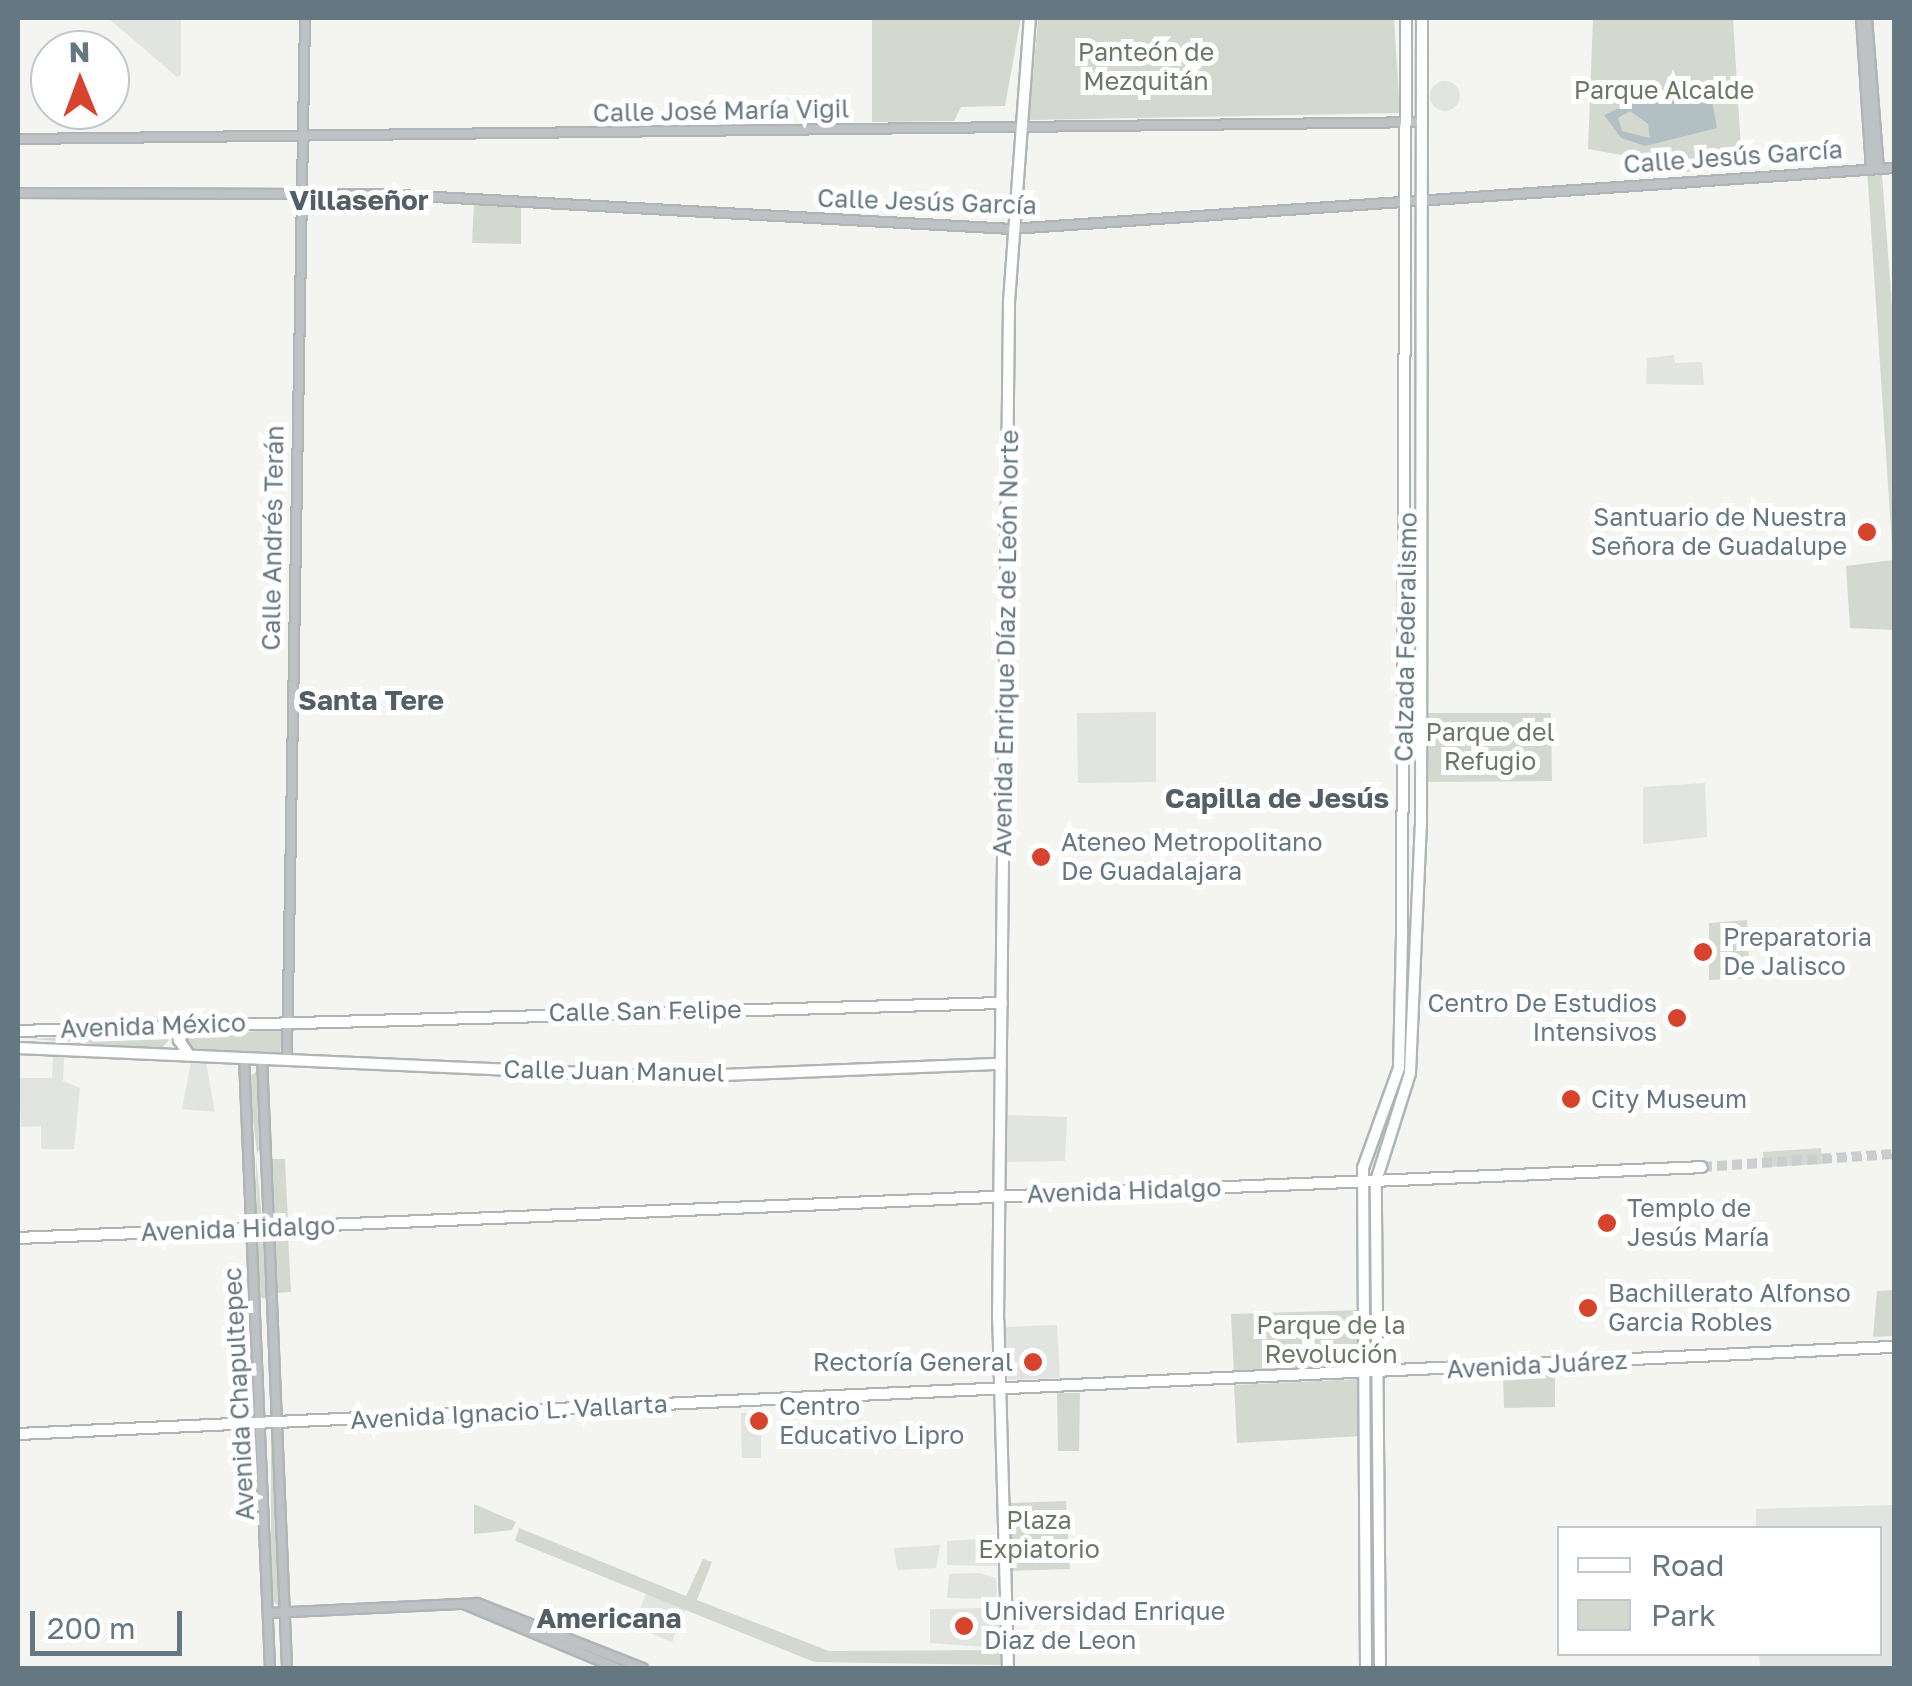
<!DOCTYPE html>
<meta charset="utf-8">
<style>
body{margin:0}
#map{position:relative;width:1912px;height:1686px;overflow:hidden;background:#f4f4f1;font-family:"Golos Text",sans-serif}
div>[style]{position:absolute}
.built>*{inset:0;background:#e2e4e2}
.round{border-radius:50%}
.green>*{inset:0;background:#d4d9d0}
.water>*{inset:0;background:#b3c0c3}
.major-tunnel>*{height:10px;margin-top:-5px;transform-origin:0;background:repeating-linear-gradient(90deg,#c9cecf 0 10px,transparent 0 15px)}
.roads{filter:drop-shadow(2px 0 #afb5b7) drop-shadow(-2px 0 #afb5b7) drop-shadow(0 2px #afb5b7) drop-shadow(0 -2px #afb5b7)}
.minor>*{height:8px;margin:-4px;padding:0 4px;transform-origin:4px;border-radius:4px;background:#bec2c5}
.major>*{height:10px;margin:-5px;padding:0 5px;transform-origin:5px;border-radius:5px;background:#fff}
.dots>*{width:28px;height:28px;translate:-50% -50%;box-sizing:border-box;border:5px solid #fff;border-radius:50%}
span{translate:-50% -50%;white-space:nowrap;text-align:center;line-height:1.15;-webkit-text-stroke:10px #fff;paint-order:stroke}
.park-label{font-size:25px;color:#6a7864}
.street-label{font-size:25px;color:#657780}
.poi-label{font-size:25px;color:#657780}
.right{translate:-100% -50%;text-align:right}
.left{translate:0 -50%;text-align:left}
.neighbourhood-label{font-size:28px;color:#535f66;font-weight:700}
.frame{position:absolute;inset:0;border:20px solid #657780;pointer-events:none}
.legend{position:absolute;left:1557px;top:1526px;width:325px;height:130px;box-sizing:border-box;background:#fff;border:2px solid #c1c9cc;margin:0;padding:12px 18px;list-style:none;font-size:30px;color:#657780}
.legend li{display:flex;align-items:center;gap:20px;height:50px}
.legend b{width:50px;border:2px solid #c1c9cc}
.north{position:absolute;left:30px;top:30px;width:100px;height:100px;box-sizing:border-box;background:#fff;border:2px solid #c1c9cc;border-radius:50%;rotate:359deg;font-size:28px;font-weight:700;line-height:40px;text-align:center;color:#657780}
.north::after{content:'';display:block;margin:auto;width:35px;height:45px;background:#d7442e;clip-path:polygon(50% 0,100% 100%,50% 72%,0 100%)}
.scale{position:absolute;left:30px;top:1611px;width:152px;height:45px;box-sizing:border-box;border:5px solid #657780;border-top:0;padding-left:12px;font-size:30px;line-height:35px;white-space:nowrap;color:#657780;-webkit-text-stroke:8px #fff;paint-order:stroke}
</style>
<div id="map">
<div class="built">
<div style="clip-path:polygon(108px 18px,181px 18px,181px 75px,177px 77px)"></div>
<div class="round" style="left:1430px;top:81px;width:30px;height:30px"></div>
<div style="clip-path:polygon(1674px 355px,1675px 363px,1702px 362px,1704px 385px,1646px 384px,1647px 358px)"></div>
<div style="clip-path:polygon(1156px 712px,1156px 782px,1078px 783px,1077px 713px)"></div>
<div style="clip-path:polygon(1705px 783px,1707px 837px,1643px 844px,1643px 787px)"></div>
<div style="clip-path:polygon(53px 1056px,64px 1056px,63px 1081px,80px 1088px,74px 1149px,41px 1149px,41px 1126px,21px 1127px,19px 1078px,52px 1078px)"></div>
<div style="clip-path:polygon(191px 1062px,206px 1062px,215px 1112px,182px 1109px)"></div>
<div style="clip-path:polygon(1007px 1115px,1067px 1117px,1065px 1161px,1006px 1162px)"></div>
<div style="clip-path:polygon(1057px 1325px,1060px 1378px,1008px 1380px,1005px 1327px)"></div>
<div style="clip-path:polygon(761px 1412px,761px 1458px,742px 1458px,741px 1413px)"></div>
<div style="clip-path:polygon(1894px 1505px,1894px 1668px,1760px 1668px,1759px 1654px,1880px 1654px,1880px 1528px,1756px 1528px,1756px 1509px)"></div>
<div style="clip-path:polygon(997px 1538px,998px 1566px,947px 1565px,947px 1541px)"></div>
<div style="clip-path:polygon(940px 1545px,936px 1568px,897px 1570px,894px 1548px)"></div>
<div style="clip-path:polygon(979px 1573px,996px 1578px,997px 1599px,947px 1598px,949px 1574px)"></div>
<div style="clip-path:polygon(647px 1592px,686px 1608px,672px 1642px,633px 1626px)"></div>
<div style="clip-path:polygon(998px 1608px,999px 1648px,930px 1643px,930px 1609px)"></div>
</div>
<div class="green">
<div style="clip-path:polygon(872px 18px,1021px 18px,1005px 106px,961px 107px,954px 121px,872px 122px)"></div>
<div style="clip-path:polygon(1038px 18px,1394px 18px,1400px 113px,1029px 120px)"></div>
<div style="clip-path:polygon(1593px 18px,1733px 18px,1742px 167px,1635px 176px,1633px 157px,1588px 149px)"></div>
<div style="clip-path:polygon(1857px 18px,1870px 18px,1894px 332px,1894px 630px,1850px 628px,1846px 566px,1893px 560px)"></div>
<div style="clip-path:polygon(474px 201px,521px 204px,521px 244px,472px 243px)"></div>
<div style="clip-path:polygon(1428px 713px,1551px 713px,1552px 781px,1428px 782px)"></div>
<div style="clip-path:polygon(1747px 920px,1750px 978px,1709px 980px,1709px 923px)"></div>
<div style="clip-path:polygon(283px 1029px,280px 1055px,191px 1051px,184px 1037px)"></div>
<div style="clip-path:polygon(162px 1031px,169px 1040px,161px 1049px,31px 1039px)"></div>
<div style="clip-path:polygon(256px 1072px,262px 1148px,257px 1153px,248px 1077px)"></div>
<div style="clip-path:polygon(1821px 1148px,1822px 1164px,1764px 1167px,1763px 1152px)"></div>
<div style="clip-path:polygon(256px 1157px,269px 1294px,264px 1299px,258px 1295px)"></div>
<div style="clip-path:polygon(269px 1159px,285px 1159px,288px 1222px,272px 1223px)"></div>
<div style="clip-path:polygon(288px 1235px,291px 1292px,275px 1293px,273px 1243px)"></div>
<div style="clip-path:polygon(1894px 1290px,1894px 1336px,1873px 1337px,1877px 1291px)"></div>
<div style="clip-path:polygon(1361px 1310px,1362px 1368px,1234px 1375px,1231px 1314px)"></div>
<div style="clip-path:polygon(1555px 1369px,1555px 1407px,1504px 1408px,1503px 1372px)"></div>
<div style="clip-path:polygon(1362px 1379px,1362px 1436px,1237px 1443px,1234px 1385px)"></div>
<div style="clip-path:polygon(1057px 1393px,1080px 1393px,1079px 1451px,1058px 1451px)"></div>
<div style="clip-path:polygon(271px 1430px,277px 1434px,278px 1605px,271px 1600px)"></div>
<div style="clip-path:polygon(1066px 1501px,1070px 1569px,1012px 1571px,1009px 1503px)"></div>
<div style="clip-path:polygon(474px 1504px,516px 1522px,512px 1530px,474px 1534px)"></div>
<div style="clip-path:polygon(519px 1528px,686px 1596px,703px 1559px,712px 1562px,697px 1600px,829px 1651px,1000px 1650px,1001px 1665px,814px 1662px,515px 1541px)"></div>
</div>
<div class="water">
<div style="clip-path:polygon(evenodd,1680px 81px,1709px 85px,1717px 128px,1645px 146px,1621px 138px,1604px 115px,1680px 81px,1630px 111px,1648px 124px,1650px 138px,1622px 131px,1618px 118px,1630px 111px)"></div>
</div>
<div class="major-tunnel">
<div style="left:1702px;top:1167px;width:192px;rotate:-3.9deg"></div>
</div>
<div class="roads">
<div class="minor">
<div style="left:1861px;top:18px;width:151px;rotate:86.2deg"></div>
<div style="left:1867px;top:18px;width:151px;rotate:85.5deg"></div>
<div style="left:18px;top:139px;width:1405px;rotate:-0.69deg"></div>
<div style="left:18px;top:193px;width:364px;rotate:0.2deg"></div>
<div style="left:382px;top:194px;width:630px;rotate:3.18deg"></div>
<div style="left:1011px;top:229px;width:885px;rotate:-3.95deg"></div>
<div style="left:244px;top:1058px;width:611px;rotate:87.56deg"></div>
<div style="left:262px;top:1058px;width:611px;rotate:87.65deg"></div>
<div style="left:287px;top:1059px;width:1041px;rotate:-89.01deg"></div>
<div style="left:464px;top:1604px;width:166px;rotate:22.7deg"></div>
<div style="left:268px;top:1613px;width:209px;rotate:-2.7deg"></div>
<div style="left:477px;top:1603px;width:178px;rotate:21.4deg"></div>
</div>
<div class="major">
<div style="left:188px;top:1026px;width:17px;rotate:123deg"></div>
<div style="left:179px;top:1040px;width:18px;rotate:56deg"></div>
<div style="left:18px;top:1031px;width:984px;rotate:-1.63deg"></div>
<div style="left:18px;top:1048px;width:656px;rotate:2.54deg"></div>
<div style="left:673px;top:1077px;width:328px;rotate:-2.3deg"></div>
<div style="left:18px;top:1238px;width:1685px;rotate:-2.41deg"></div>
<div style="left:18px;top:1434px;width:1878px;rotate:-2.66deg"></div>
<div style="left:1008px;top:1668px;width:348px;rotate:-91.6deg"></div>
<div style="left:998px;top:1320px;width:1018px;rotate:-89.38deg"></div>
<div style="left:1009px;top:302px;width:285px;rotate:-85.8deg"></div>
<div style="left:1366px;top:1668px;width:500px;rotate:-90.34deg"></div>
<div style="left:1363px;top:1168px;width:106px;rotate:-70.2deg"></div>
<div style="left:1399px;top:1068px;width:137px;rotate:-88.7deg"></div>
<div style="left:1402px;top:931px;width:913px;rotate:-89.75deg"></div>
<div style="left:1380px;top:1668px;width:487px;rotate:-90.5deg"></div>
<div style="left:1376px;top:1181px;width:113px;rotate:-72.5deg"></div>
<div style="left:1410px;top:1073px;width:247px;rotate:-87.5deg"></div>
<div style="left:1421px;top:826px;width:808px;rotate:-89.93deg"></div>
</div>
</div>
<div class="dots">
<div style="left:1867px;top:532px;background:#d7442e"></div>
<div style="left:1041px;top:857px;background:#d7442e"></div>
<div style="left:1703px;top:952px;background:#d7442e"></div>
<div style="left:1677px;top:1018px;background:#d7442e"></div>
<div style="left:1571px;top:1099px;background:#d7442e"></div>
<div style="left:1607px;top:1223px;background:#d7442e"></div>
<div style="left:1588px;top:1308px;background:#d7442e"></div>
<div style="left:1033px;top:1362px;background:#d7442e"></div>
<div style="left:759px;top:1421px;background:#d7442e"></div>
<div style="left:964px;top:1626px;background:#d7442e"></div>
</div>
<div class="park-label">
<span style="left:1146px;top:67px">Panteón de<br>Mezquitán</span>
<span style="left:1664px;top:90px">Parque Alcalde</span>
<span style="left:1490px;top:747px">Parque del<br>Refugio</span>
<span style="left:1331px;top:1340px">Parque de la<br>Revolución</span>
<span style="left:1039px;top:1535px">Plaza<br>Expiatorio</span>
</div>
<div class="street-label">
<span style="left:721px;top:111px;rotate:-1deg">Calle José María Vigil</span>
<span style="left:1733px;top:157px;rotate:-4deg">Calle Jesús García</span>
<span style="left:927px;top:202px;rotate:2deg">Calle Jesús García</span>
<span style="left:273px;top:538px;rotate:-89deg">Calle Andrés Terán</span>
<span style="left:1406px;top:637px;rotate:-89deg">Calzada Federalismo</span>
<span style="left:1006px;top:643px;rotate:-89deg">Avenida Enrique Díaz de León Norte</span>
<span style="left:645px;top:1011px;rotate:-1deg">Calle San Felipe</span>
<span style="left:153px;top:1026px;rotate:-2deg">Avenida México</span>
<span style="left:614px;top:1071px;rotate:1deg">Calle Juan Manuel</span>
<span style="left:1124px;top:1191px;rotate:-2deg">Avenida Hidalgo</span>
<span style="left:238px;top:1229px;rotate:-2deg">Avenida Hidalgo</span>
<span style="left:1537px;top:1365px;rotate:-3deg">Avenida Juárez</span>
<span style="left:239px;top:1394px;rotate:-93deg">Avenida Chapultepec</span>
<span style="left:509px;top:1412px;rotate:-3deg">Avenida Ignacio L. Vallarta</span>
</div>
<div class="poi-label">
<span class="right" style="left:1847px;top:532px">Santuario de Nuestra<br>Señora de Guadalupe</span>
<span class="left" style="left:1061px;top:857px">Ateneo Metropolitano<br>De Guadalajara</span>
<span class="left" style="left:1723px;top:952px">Preparatoria<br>De Jalisco</span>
<span class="right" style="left:1657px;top:1018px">Centro De Estudios<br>Intensivos</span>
<span class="left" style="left:1591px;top:1099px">City Museum</span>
<span class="left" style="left:1627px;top:1223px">Templo de<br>Jesús María</span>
<span class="left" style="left:1608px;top:1308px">Bachillerato Alfonso<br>Garcia Robles</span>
<span class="right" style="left:1013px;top:1362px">Rectoría General</span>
<span class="left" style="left:779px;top:1421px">Centro<br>Educativo Lipro</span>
<span class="left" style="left:984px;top:1626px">Universidad Enrique<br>Diaz de Leon</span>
</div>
<div class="neighbourhood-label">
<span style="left:359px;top:200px">Villaseñor</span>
<span style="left:371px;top:700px">Santa Tere</span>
<span style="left:1277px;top:798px">Capilla de Jesús</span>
<span style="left:609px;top:1618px">Americana</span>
</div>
<div class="frame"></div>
<ul class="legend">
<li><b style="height:12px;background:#fff"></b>Road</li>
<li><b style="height:28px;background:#d4d9d0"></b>Park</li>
</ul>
<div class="north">N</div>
<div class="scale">200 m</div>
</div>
